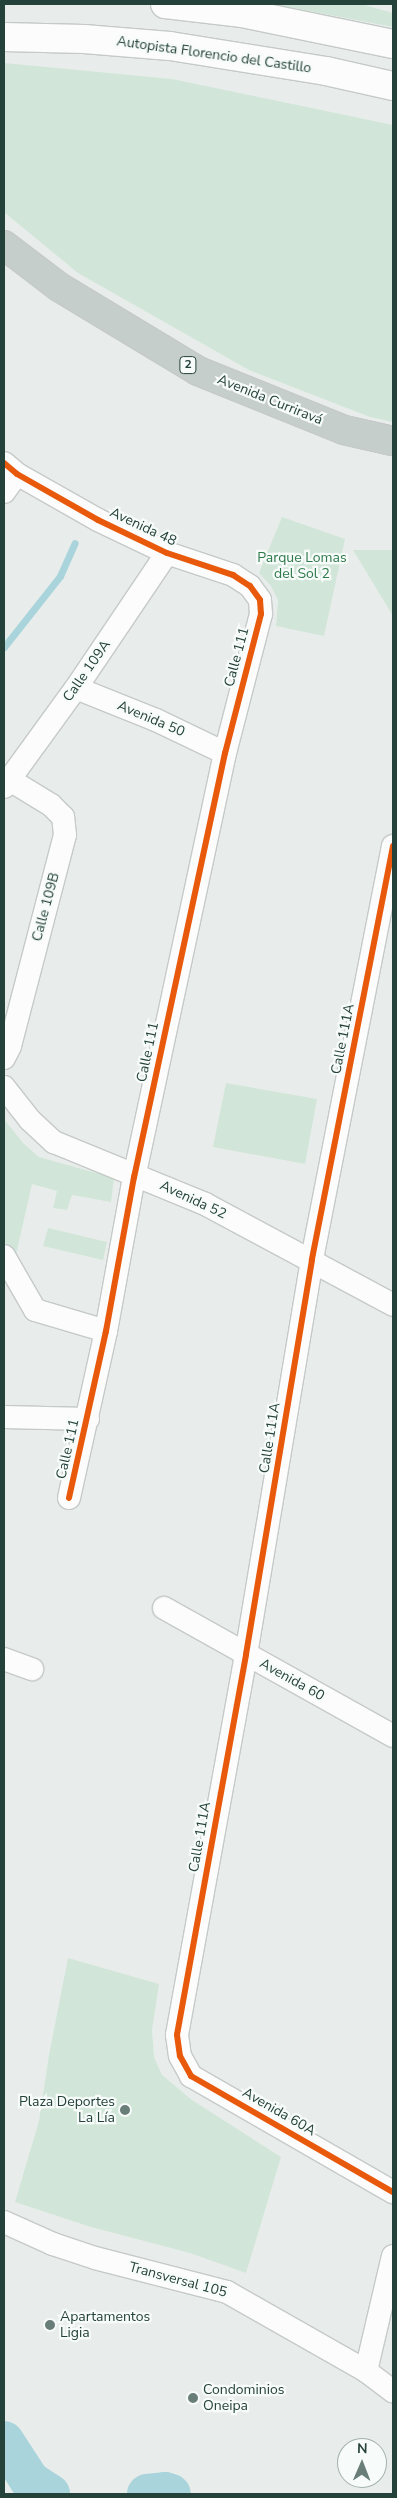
<!DOCTYPE html>
<meta charset="utf-8">
<style>
body{margin:0}
#map{position:relative;width:397px;height:2498px;overflow:hidden;background:#e8edeb;font-family:"Nunito Sans",sans-serif}
div>[style]{position:absolute}
.green>*{inset:0;background:#d1e6d8}
.stream>*{height:7px;margin:-3.5px;padding:0 3.5px;transform-origin:3.5px;border-radius:3.5px;background:#a9d4db}
.river>*{height:40px;margin:-20px;padding:0 20px;transform-origin:20px;border-radius:20px;background:#a9d4db}
.roads{filter:drop-shadow(1px 0 #c5cac8) drop-shadow(-1px 0 #c5cac8) drop-shadow(0 1px #c5cac8) drop-shadow(0 -1px #c5cac8)}
.minor>*{height:22px;margin:-11px;padding:0 11px;transform-origin:11px;border-radius:11px;background:#fcfcfc}
.secondary>*{height:28px;margin:-14px;padding:0 14px;transform-origin:14px;border-radius:14px;background:#fcfcfc}
.trunk>*{height:28px;margin:-14px;padding:0 14px;transform-origin:14px;border-radius:14px;background:#c6cecc}
.cycleway>*{height:6px;margin:-3px;padding:0 3px;transform-origin:3px;border-radius:3px;background:#e8590c}
.dots>*{width:14px;height:14px;translate:-50% -50%;box-sizing:border-box;border:2px solid #f7fbf9;border-radius:50%}
span{translate:-50% -50%;white-space:nowrap;text-align:center;line-height:1.15;-webkit-text-stroke:4.5px #f7fbf9;paint-order:stroke}
.shield-label span{padding:1px 4px;background:#f7fbf9;border:1px solid;border-radius:4px;-webkit-text-stroke-width:0}
.shield-label{font-size:12px;color:#24423a;font-weight:700}
.street-label{font-size:14px;color:#24423a}
.park-label{font-size:14px;color:#2d7a4b}
.poi-label{font-size:14px;color:#24423a}
.right{translate:-100% -50%;text-align:right}
.left{translate:0 -50%;text-align:left}
.frame{position:absolute;inset:0;border:5px solid #24423a;pointer-events:none}
.north{position:absolute;left:337px;top:2438px;width:50px;height:50px;box-sizing:border-box;background:#f7fbf9;border:1px solid #a3b1ad;border-radius:50%;rotate:1deg;font-size:14px;font-weight:700;line-height:20px;text-align:center;color:#24423a}
.north::after{content:'';display:block;margin:auto;width:18px;height:22px;background:#697e78;clip-path:polygon(50% 0,100% 100%,50% 72%,0 100%)}
</style>
<div id="map">
<div class="green">
<div style="clip-path:polygon(273px 4px,361px 4px,393px 13px,393px 27px)"></div>
<div style="clip-path:polygon(4px 63px,172px 79px,393px 125px,393px 422px,370px 417px,249px 370px,78px 273px,4px 212px)"></div>
<div style="clip-path:polygon(282px 517px,345px 539px,324px 636px,276px 626px,278px 600px,271px 586px,259px 573px)"></div>
<div style="clip-path:polygon(353px 550px,393px 550px,393px 616px)"></div>
<div style="clip-path:polygon(226px 1083px,317px 1099px,305px 1164px,213px 1147px)"></div>
<div style="clip-path:polygon(4px 1119px,23px 1143px,39px 1157px,114px 1178px,111px 1202px,72px 1195px,67px 1210px,53px 1208px,57px 1191px,32px 1184px,15px 1259px,4px 1240px)"></div>
<div style="clip-path:polygon(48px 1228px,107px 1242px,103px 1260px,43px 1246px)"></div>
<div style="clip-path:polygon(68px 1958px,159px 1984px,152px 2030px,154px 2057px,162px 2075px,192px 2100px,281px 2157px,246px 2273px,190px 2253px,91px 2227px,15px 2202px,39px 2121px,49px 2055px)"></div>
</div>
<div class="stream">
<div style="left:4px;top:647px;width:90px;rotate:-51.7deg"></div>
<div style="left:60px;top:576px;width:36px;rotate:-66deg"></div>
</div>
<div class="river">
<div style="left:4px;top:2441px;width:48px;rotate:57deg"></div>
<div style="left:30px;top:2481px;width:24px;rotate:33deg"></div>
<div style="left:147px;top:2494px;width:18px;rotate:-6deg"></div>
<div style="left:165px;top:2492px;width:6px;rotate:18deg"></div>
</div>
<div class="roads">
<div class="minor">
<div style="left:4px;top:463px;width:17px;rotate:40deg"></div>
<div style="left:17px;top:474px;width:93px;rotate:29.6deg"></div>
<div style="left:98px;top:520px;width:76px;rotate:25.6deg"></div>
<div style="left:167px;top:553px;width:70px;rotate:18.4deg"></div>
<div style="left:233px;top:575px;width:20px;rotate:33deg"></div>
<div style="left:250px;top:586px;width:17px;rotate:54deg"></div>
<div style="left:260px;top:600px;width:14px;rotate:86deg"></div>
<div style="left:261px;top:614px;width:144px;rotate:104.5deg"></div>
<div style="left:225px;top:753px;width:434px;rotate:102.1deg"></div>
<div style="left:134px;top:1177px;width:157px;rotate:100.3deg"></div>
<div style="left:106px;top:1331px;width:171px;rotate:102.5deg"></div>
<div style="left:4px;top:492px;width:22px;rotate:-54deg"></div>
<div style="left:76px;top:688px;width:86px;rotate:21.8deg"></div>
<div style="left:156px;top:720px;width:76px;rotate:25.6deg"></div>
<div style="left:4px;top:787px;width:122px;rotate:-54deg"></div>
<div style="left:76px;top:688px;width:163px;rotate:-56deg"></div>
<div style="left:393px;top:846px;width:422px;rotate:101.1deg"></div>
<div style="left:312px;top:1260px;width:400px;rotate:99.5deg"></div>
<div style="left:246px;top:1655px;width:386px;rotate:100.3deg"></div>
<div style="left:177px;top:2035px;width:21px;rotate:82deg"></div>
<div style="left:180px;top:2056px;width:23px;rotate:61deg"></div>
<div style="left:191px;top:2076px;width:233px;rotate:29.9deg"></div>
<div style="left:4px;top:1058px;width:13px;rotate:-63deg"></div>
<div style="left:10px;top:1046px;width:218px;rotate:-75.4deg"></div>
<div style="left:65px;top:835px;width:18px;rotate:-96deg"></div>
<div style="left:63px;top:817px;width:17px;rotate:-135deg"></div>
<div style="left:51px;top:805px;width:48px;rotate:-148.6deg"></div>
<div style="left:4px;top:1087px;width:42px;rotate:51.8deg"></div>
<div style="left:30px;top:1120px;width:33px;rotate:43deg"></div>
<div style="left:54px;top:1142px;width:163px;rotate:22.3deg"></div>
<div style="left:205px;top:1204px;width:213px;rotate:28.2deg"></div>
<div style="left:4px;top:1256px;width:62px;rotate:60.1deg"></div>
<div style="left:35px;top:1310px;width:74px;rotate:16.5deg"></div>
<div style="left:4px;top:1417px;width:84px;rotate:1.4deg"></div>
<div style="left:164px;top:1608px;width:262px;rotate:29.2deg"></div>
<div style="left:4px;top:1659px;width:30px;rotate:20deg"></div>
<div style="left:4px;top:2222px;width:54px;rotate:24.2deg"></div>
<div style="left:53px;top:2244px;width:44px;rotate:18.4deg"></div>
<div style="left:95px;top:2258px;width:136px;rotate:14.4deg"></div>
<div style="left:227px;top:2292px;width:160px;rotate:29.6deg"></div>
<div style="left:366px;top:2371px;width:34px;rotate:37deg"></div>
<div style="left:366px;top:2371px;width:118px;rotate:-76.8deg"></div>
</div>
<div class="secondary">
<div style="left:165px;top:4px;width:78px;rotate:6.7deg"></div>
<div style="left:242px;top:13px;width:154px;rotate:11.6deg"></div>
<div style="left:4px;top:37px;width:80px;rotate:1.4deg"></div>
<div style="left:84px;top:39px;width:86px;rotate:4.7deg"></div>
<div style="left:170px;top:46px;width:158px;rotate:9.1deg"></div>
<div style="left:326px;top:71px;width:69px;rotate:12.6deg"></div>
</div>
<div class="trunk">
<div style="left:4px;top:245px;width:69px;rotate:37.4deg"></div>
<div style="left:59px;top:287px;width:162px;rotate:31.1deg"></div>
<div style="left:198px;top:371px;width:157px;rotate:22deg"></div>
<div style="left:344px;top:430px;width:50px;rotate:12.7deg"></div>
</div>
</div>
<div class="cycleway">
<div style="left:4px;top:463px;width:17px;rotate:40deg"></div>
<div style="left:17px;top:474px;width:93px;rotate:29.6deg"></div>
<div style="left:98px;top:520px;width:76px;rotate:25.6deg"></div>
<div style="left:167px;top:553px;width:70px;rotate:18.4deg"></div>
<div style="left:233px;top:575px;width:20px;rotate:33deg"></div>
<div style="left:250px;top:586px;width:17px;rotate:54deg"></div>
<div style="left:260px;top:600px;width:14px;rotate:86deg"></div>
<div style="left:261px;top:614px;width:144px;rotate:104.5deg"></div>
<div style="left:225px;top:753px;width:434px;rotate:102.1deg"></div>
<div style="left:134px;top:1177px;width:157px;rotate:100.3deg"></div>
<div style="left:106px;top:1331px;width:171px;rotate:102.5deg"></div>
<div style="left:393px;top:846px;width:422px;rotate:101.1deg"></div>
<div style="left:312px;top:1260px;width:400px;rotate:99.5deg"></div>
<div style="left:246px;top:1655px;width:386px;rotate:100.3deg"></div>
<div style="left:177px;top:2035px;width:21px;rotate:82deg"></div>
<div style="left:180px;top:2056px;width:23px;rotate:61deg"></div>
<div style="left:191px;top:2076px;width:233px;rotate:29.9deg"></div>
</div>
<div class="dots">
<div style="left:125px;top:2110px;background:#697e78"></div>
<div style="left:50px;top:2325px;background:#697e78"></div>
<div style="left:193px;top:2398px;background:#697e78"></div>
</div>
<div class="shield-label">
<span style="left:188px;top:365px">2</span>
</div>
<div class="street-label">
<span style="left:214px;top:55px;rotate:8deg">Autopista Florencio del Castillo</span>
<span style="left:270px;top:400px;rotate:22deg">Avenida Curriravá</span>
<span style="left:143px;top:527px;rotate:25deg">Avenida 48</span>
<span style="left:237px;top:657px;rotate:-75deg">Calle 111</span>
<span style="left:87px;top:671px;rotate:-55deg">Calle 109A</span>
<span style="left:151px;top:719px;rotate:23deg">Avenida 50</span>
<span style="left:46px;top:907px;rotate:-75deg">Calle 109B</span>
<span style="left:343px;top:1039px;rotate:-79deg">Calle 111A</span>
<span style="left:148px;top:1052px;rotate:-78deg">Calle 111</span>
<span style="left:193px;top:1200px;rotate:25deg">Avenida 52</span>
<span style="left:270px;top:1438px;rotate:-81deg">Calle 111A</span>
<span style="left:68px;top:1449px;rotate:-77deg">Calle 111</span>
<span style="left:292px;top:1680px;rotate:29deg">Avenida 60</span>
<span style="left:200px;top:1837px;rotate:-80deg">Calle 111A</span>
<span style="left:279px;top:2112px;rotate:30deg">Avenida 60A</span>
<span style="left:178px;top:2280px;rotate:15deg">Transversal 105</span>
</div>
<div class="park-label">
<span style="left:302px;top:566px">Parque Lomas<br>del Sol 2</span>
</div>
<div class="poi-label">
<span class="right" style="left:115px;top:2110px">Plaza Deportes<br>La Lía</span>
<span class="left" style="left:60px;top:2325px">Apartamentos<br>Ligia</span>
<span class="left" style="left:203px;top:2398px">Condominios<br>Oneipa</span>
</div>
<div class="frame"></div>
<div class="north">N</div>
</div>
